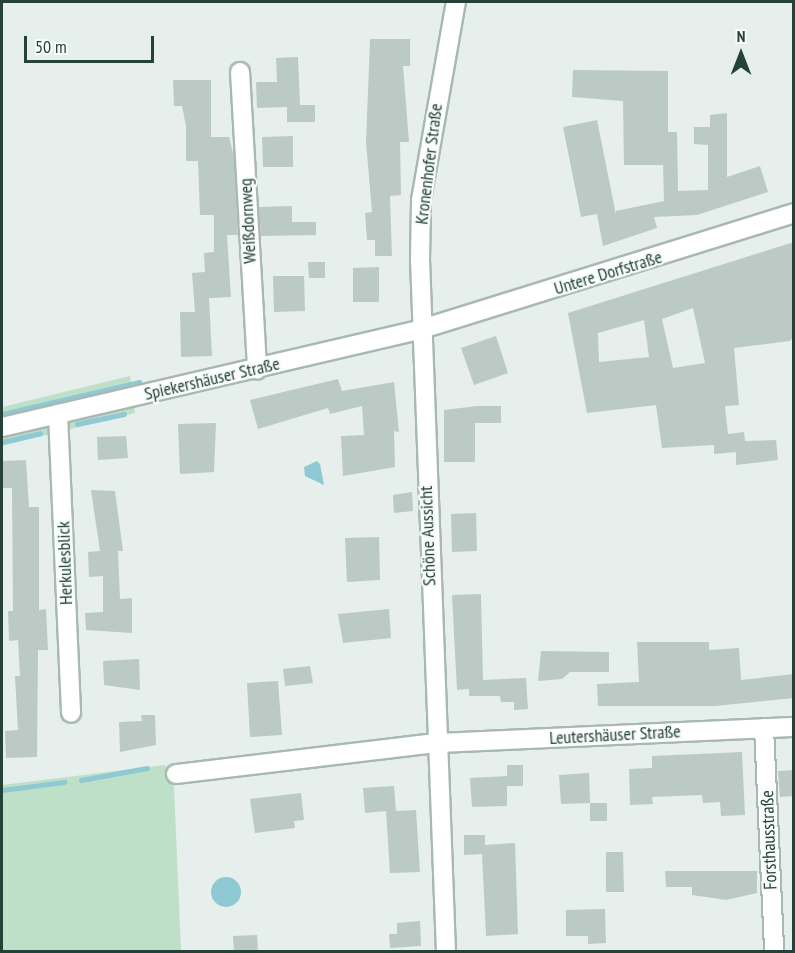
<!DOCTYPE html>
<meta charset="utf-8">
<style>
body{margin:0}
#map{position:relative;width:795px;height:953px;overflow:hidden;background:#e6efeb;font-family:"PT Sans Narrow",sans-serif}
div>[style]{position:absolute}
.green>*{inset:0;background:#bfe0c8}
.water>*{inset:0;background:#8ec9d4}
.round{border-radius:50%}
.stream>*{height:5px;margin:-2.5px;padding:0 2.5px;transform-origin:2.5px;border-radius:2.5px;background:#8ec9d4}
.building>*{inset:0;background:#bbcac4}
.roads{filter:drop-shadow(2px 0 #a8b8b2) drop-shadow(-2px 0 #a8b8b2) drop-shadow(0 2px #a8b8b2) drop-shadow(0 -2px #a8b8b2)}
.minor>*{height:18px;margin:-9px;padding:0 9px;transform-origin:9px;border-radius:9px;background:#fff}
span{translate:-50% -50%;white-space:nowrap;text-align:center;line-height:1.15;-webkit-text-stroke:4.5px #f7fbf9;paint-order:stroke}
.street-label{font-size:18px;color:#24423a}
.frame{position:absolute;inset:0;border:3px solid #24423a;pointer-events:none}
.north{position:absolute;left:711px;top:24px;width:60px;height:60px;-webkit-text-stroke:4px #f7fbf9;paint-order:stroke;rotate:0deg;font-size:16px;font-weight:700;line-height:24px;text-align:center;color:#24423a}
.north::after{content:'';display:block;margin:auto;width:21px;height:27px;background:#24423a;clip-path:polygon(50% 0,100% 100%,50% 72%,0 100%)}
.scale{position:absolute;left:24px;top:36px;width:130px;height:27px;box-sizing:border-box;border:3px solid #24423a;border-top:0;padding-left:8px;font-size:18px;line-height:21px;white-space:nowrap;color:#24423a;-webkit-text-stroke:4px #f7fbf9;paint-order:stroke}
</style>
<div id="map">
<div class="green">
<div style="clip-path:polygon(130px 376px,135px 413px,2px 446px,2px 407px)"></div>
<div style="clip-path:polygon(165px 765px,174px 787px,181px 951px,2px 951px,2px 785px)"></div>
</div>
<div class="water">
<div style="clip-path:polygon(317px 461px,320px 464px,324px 485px,305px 476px,304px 467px)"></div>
<div class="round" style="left:211px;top:877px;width:30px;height:30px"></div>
</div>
<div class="stream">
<div style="left:2px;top:414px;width:141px;rotate:-13.1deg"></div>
<div style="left:77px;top:424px;width:48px;rotate:-12deg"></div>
<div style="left:2px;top:442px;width:39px;rotate:-13deg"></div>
<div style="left:81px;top:780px;width:67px;rotate:-10.3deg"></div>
<div style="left:2px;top:790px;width:63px;rotate:-7.4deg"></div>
</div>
<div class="building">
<div style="clip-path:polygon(370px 39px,410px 39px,410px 66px,403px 66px,409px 142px,400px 142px,401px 195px,390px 196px,392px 256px,375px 256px,375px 240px,367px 240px,365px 213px,372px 212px,366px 142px)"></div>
<div style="clip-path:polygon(298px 57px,300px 105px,315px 105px,315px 122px,287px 122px,287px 107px,257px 108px,256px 82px,277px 82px,276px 58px)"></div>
<div style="clip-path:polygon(573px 70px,668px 71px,668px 132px,677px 132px,678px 191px,708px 190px,708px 145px,694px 144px,694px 127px,710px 127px,710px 115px,727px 113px,727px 177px,760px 166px,768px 192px,697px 215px,654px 217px,657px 228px,603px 246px,597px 214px,581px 217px,563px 127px,597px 120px,616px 215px,616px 211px,664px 201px,663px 165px,624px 165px,623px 101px,572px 97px)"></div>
<div style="clip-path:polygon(173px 80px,211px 80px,211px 137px,229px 137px,234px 157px,238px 235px,227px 235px,231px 297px,209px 298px,212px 356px,181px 357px,180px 312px,195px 312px,192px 273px,205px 272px,204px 253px,214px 252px,214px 215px,200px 215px,198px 161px,186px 161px,186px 126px,182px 106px,174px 106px)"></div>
<div style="clip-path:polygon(293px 136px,293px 167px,263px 167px,262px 137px)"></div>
<div style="clip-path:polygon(292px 206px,292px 222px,316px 222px,316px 235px,261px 236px,259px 207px)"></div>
<div style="clip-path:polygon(evenodd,794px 242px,794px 336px,790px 341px,734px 348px,739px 405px,725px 406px,728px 434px,744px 432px,745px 441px,776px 440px,778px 460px,736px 465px,736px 452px,714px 454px,714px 445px,662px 448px,656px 405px,587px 413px,568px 313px,794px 242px,693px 308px,705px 363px,673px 368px,662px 319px,693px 308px,794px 242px,644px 320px,649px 357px,599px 362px,598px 333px,644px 320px)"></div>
<div style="clip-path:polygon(308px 262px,325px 262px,325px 278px,309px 278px)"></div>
<div style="clip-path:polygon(379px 267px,379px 302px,353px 302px,353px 268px)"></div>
<div style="clip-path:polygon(273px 276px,304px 276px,305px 311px,274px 312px)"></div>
<div style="clip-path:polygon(496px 336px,508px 373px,474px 385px,461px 348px)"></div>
<div style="clip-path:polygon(338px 379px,342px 391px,394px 382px,399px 432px,394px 431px,395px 467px,343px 476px,341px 436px,364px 435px,362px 406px,330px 414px,328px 408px,258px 429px,250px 400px)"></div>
<div style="clip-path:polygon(477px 406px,501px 406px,501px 423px,475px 423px,475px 462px,444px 462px,444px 410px)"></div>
<div style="clip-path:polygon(216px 423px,214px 472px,180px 474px,178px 424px)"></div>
<div style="clip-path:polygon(126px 436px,128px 458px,98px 460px,97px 437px)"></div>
<div style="clip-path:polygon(26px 460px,29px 507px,39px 507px,39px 610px,46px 609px,48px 650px,38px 650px,37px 757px,6px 758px,5px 731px,18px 730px,15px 676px,20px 676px,18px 640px,9px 641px,8px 611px,13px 611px,12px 488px,2px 488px,2px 461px)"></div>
<div style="clip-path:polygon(91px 490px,115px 491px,123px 551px,118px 551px,120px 599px,132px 598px,132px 633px,86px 630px,85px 613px,103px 612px,103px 576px,89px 577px,88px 552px,100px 551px)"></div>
<div style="clip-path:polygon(412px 492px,413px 511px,394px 513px,393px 495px)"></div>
<div style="clip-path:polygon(476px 513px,477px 551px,452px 552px,451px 514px)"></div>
<div style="clip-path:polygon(379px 537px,380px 580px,347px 582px,345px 538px)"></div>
<div style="clip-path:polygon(481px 594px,483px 680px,526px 678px,528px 709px,514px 710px,514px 702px,501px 702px,500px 696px,469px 696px,469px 689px,457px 690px,452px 595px)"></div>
<div style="clip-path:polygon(389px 609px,391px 638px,343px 643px,338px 614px)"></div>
<div style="clip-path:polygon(637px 642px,709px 642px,709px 650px,739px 648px,741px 680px,794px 674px,794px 698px,715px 706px,598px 706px,597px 684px,639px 682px)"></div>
<div style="clip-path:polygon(541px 651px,609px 652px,609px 672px,570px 672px,562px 679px,538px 681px)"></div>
<div style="clip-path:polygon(139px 659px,140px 690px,104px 685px,103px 661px)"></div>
<div style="clip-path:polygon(310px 666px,313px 683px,285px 686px,283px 669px)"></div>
<div style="clip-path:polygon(278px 681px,282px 735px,250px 737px,247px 683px)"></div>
<div style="clip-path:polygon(141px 715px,155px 715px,156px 745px,120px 752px,119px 722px,142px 721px)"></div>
<div style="clip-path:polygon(742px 752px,745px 815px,721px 816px,720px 802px,703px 803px,702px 795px,652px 797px,653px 804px,630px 805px,629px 769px,652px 768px,652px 756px)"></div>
<div style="clip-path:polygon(507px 765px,523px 765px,523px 786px,507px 786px,507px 806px,472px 807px,470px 778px,507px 776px)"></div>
<div style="clip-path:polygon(794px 770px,794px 796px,780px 797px,778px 771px)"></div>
<div style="clip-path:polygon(589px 773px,590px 803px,561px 804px,559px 775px)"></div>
<div style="clip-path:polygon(394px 786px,396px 811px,416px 810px,420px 872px,390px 873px,386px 811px,365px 813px,363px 788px)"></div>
<div style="clip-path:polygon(301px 793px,304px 820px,294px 821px,295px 828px,255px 833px,250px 799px)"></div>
<div style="clip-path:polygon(590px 803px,607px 803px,607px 821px,590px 821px)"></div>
<div style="clip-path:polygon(464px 835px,485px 835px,485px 845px,515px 843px,518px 934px,486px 936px,482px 854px,464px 855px)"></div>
<div style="clip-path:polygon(606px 852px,623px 852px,624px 892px,606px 892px)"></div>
<div style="clip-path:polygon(665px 871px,757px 871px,757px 893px,726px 900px,692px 895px,692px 887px,666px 887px)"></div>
<div style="clip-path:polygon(605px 909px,606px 943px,588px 944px,588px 936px,566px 936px,566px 910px)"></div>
<div style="clip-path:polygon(420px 921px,421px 946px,390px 948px,389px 934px,397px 934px,397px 923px)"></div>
<div style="clip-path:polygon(257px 935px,258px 951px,234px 951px,233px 936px)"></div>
</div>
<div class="roads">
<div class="minor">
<div style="left:240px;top:72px;width:298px;rotate:86.7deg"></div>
<div style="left:58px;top:414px;width:299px;rotate:87.5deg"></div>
<div style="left:2px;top:427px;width:431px;rotate:-13.1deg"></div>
<div style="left:422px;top:329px;width:390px;rotate:-17.3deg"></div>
<div style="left:764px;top:728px;width:224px;rotate:87.4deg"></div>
<div style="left:176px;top:774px;width:263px;rotate:-6.8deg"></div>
<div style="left:437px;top:743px;width:357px;rotate:-2.6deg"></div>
<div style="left:446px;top:952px;width:692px;rotate:-92.15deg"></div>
<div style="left:420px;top:260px;width:60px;rotate:-89deg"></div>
<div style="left:421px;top:200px;width:201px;rotate:-80deg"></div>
</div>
</div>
<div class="street-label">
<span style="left:429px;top:164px;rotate:-83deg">Kronenhofer Straße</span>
<span style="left:248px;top:221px;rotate:-93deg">Weißdornweg</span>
<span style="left:608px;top:273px;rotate:-17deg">Untere Dorfstraße</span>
<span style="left:212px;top:379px;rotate:-13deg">Spiekershäuser Straße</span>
<span style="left:428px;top:536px;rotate:-92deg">Schöne Aussicht</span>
<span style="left:65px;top:563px;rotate:-92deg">Herkulesblick</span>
<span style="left:615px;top:735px;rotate:-3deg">Leutershäuser Straße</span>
<span style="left:769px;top:840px;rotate:-92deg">Forsthausstraße</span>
</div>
<div class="frame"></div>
<div class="north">N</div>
<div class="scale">50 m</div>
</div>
